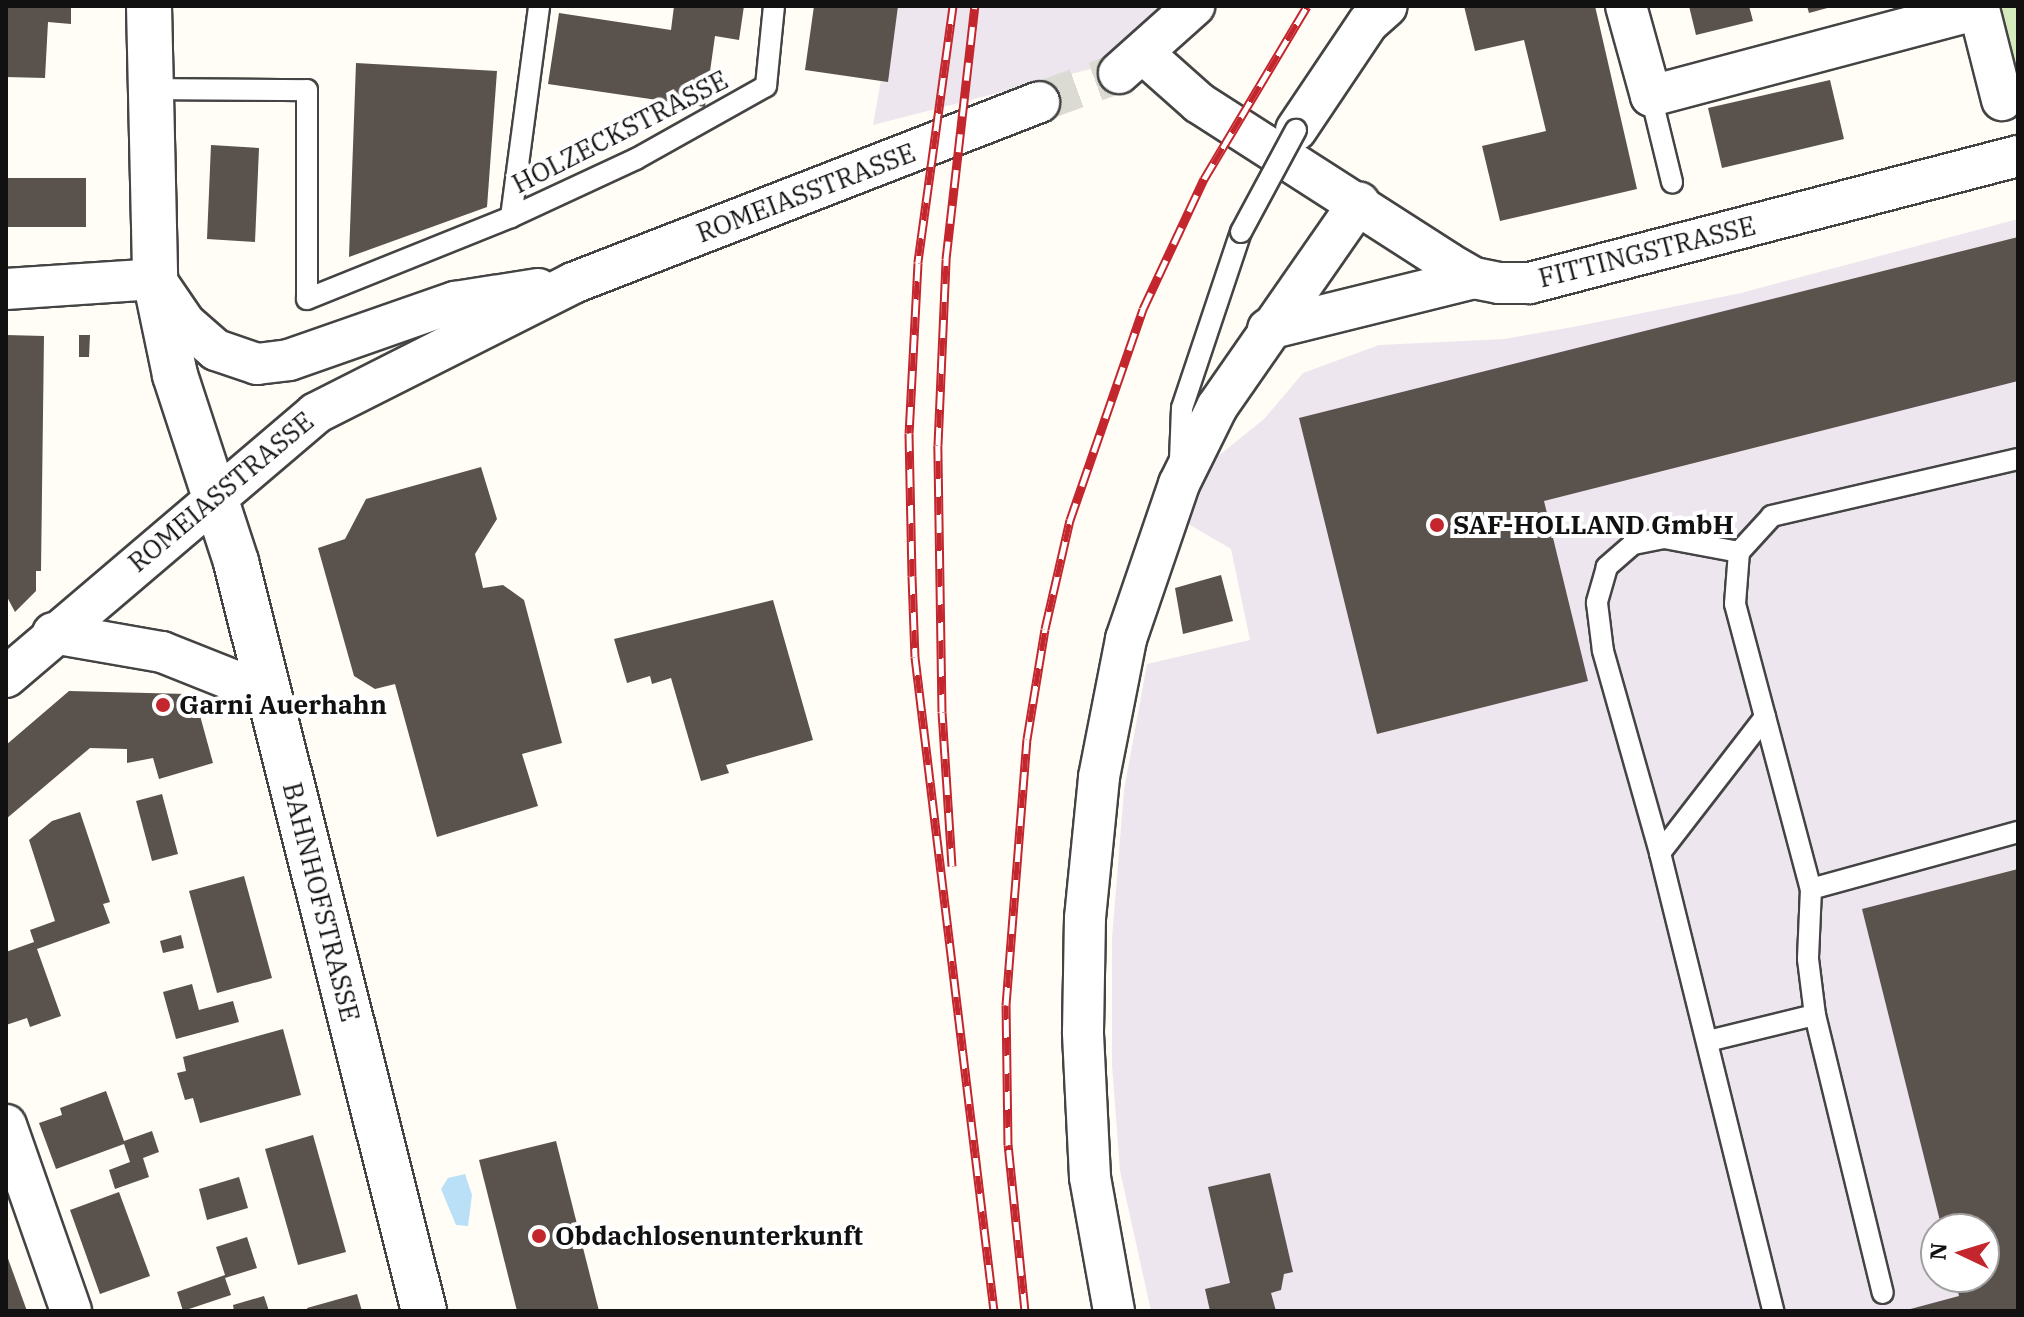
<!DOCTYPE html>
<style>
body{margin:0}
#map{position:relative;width:2024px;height:1317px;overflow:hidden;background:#fffdf5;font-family:"IBM Plex Serif",serif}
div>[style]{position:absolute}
.industrial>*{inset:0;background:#eee6ef}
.green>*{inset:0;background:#d5ebbd}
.water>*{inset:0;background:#b9e0f7}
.building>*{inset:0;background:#5a524d}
.minor-tunnel>*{height:40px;margin-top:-20px;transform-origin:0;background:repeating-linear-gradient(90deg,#dbdad3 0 40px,transparent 0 60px)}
.roads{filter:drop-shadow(2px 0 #444) drop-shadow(-2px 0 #444) drop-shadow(0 2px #444) drop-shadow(0 -2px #444)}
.service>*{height:20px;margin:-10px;padding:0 10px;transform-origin:10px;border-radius:10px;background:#fff}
.minor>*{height:40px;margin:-20px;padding:0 20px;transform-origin:20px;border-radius:20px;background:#fff}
.tertiary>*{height:44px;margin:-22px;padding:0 22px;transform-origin:22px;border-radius:22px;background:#fff}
.rail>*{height:9px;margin-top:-4.5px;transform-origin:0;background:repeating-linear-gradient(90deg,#fff 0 18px,#c4262e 0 36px);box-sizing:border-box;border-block:2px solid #c4262e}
.bridges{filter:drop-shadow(2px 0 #444) drop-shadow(-2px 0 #444) drop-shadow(0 2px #444) drop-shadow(0 -2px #444)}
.service-bridge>*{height:20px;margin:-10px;padding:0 10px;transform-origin:10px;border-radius:10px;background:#fff}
.dots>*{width:22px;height:22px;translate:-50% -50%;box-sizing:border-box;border:4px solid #fff;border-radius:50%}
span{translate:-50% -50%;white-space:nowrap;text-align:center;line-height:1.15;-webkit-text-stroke:8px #fff;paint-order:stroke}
.street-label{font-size:26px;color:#111}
.poi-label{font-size:26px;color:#111;font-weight:700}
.left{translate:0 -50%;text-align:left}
.frame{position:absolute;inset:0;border:8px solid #111;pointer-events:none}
.north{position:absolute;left:1920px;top:1213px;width:80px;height:80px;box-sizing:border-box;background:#fff;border:2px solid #a0a0a0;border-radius:50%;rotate:274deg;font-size:22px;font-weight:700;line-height:32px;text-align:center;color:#111}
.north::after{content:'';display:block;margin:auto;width:28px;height:36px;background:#c4262e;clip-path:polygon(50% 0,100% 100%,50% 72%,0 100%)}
</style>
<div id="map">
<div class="industrial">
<div style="clip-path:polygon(894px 6px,1194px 6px,1145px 55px,873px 125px)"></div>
<div style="clip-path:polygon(evenodd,2018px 219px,2018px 1311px,1151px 1311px,1120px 1171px,1112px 1065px,1112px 938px,1124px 790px,1147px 664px,1250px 640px,1231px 549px,1185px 522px,1217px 457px,1264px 419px,1303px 373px,1379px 345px,1504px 339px,1578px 326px,1741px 293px,2018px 219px,1936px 1229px,1984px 1229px,1984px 1277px,1936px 1277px,1936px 1229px)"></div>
</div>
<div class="green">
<div style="clip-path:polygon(1997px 6px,2018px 6px,2018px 83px)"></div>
</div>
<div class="water">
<div style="clip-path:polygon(465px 1174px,472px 1195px,468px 1226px,456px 1225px,441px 1189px,448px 1178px)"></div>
</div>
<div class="building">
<div style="clip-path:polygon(6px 6px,71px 6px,71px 24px,48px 22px,45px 78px,6px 77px)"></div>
<div style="clip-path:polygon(674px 6px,744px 6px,739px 40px,715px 36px,705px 107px,548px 84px,559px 13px,671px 30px)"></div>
<div style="clip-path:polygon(814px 6px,898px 6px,888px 82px,805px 70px)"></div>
<div style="clip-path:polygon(1464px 6px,1595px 6px,1637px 189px,1500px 221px,1482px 146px,1546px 131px,1524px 40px,1475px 51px)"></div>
<div style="clip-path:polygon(1689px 6px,1749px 6px,1753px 21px,1696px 35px)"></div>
<div style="clip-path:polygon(1807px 6px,1831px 6px,1831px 7px,1809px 13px)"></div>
<div style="clip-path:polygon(356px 63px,497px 71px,487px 207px,349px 257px)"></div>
<div style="clip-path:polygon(1830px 80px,1844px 139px,1722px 168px,1708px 108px)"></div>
<div style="clip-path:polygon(211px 145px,259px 148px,255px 242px,207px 239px)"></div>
<div style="clip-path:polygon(6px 178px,86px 178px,86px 227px,6px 227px)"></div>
<div style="clip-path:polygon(2018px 237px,2018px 381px,1544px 501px,1588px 681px,1377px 734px,1299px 418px)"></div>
<div style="clip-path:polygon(6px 335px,44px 336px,41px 571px,36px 571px,36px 591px,15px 612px,6px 595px)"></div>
<div style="clip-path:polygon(79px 335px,90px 335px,89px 357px,79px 357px)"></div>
<div style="clip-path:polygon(481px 467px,497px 519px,475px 554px,483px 588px,503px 585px,524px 600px,562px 743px,522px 754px,538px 806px,437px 837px,395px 684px,375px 689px,354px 676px,318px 548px,345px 539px,366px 499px)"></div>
<div style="clip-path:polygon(1221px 575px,1233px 621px,1183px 634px,1175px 588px)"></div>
<div style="clip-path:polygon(773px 600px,813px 740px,726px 765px,729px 773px,701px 781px,671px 678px,652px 684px,650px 676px,627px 683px,614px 639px)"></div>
<div style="clip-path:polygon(69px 691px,187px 694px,196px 701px,213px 763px,159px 779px,153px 758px,127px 763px,127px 749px,90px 748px,6px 819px,6px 745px)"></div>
<div style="clip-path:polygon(162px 794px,178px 854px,152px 861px,136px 801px)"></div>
<div style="clip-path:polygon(80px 812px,110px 902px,103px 904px,110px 923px,37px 949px,61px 1016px,30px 1027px,27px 1018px,6px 1025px,6px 952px,34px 942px,30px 930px,55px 921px,29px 840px,52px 821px)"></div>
<div style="clip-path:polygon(2018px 869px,2018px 1311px,1903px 1311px,1959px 1296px,1954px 1277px,1984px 1277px,1984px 1229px,1942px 1229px,1862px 909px)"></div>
<div style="clip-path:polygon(244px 876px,272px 978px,217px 993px,189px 891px)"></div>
<div style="clip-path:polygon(181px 935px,184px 948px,163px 953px,160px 941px)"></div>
<div style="clip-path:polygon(192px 984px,199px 1010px,233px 1001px,239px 1022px,176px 1039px,163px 992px)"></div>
<div style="clip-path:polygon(283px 1029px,301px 1095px,200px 1123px,193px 1098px,185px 1100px,177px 1073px,186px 1071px,183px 1057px)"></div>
<div style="clip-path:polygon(106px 1091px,124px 1141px,152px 1131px,159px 1152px,143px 1158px,149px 1177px,115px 1189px,109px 1170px,130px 1162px,124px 1144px,56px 1169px,39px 1123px,62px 1115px,60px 1108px)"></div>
<div style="clip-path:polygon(313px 1135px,346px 1252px,298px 1265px,265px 1149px)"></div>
<div style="clip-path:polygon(556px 1141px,599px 1311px,517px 1311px,479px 1160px)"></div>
<div style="clip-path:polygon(1270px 1173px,1293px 1272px,1284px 1274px,1281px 1290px,1271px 1293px,1276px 1311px,1210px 1311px,1205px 1289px,1230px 1283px,1208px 1187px)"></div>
<div style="clip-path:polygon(239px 1177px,248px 1208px,207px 1220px,199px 1189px)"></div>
<div style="clip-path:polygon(119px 1192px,150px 1276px,100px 1294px,70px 1210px)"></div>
<div style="clip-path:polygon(247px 1237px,257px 1268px,225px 1278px,231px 1295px,183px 1311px,177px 1292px,225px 1275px,216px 1247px)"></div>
<div style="clip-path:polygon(6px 1253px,27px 1311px,6px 1311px)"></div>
<div style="clip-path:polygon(357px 1294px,362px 1311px,308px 1311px,307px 1308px)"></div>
<div style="clip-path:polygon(264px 1296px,269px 1311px,234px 1311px,233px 1305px)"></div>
</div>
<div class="minor-tunnel">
<div style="left:1039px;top:102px;width:85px;rotate:-19.9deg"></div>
</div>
<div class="roads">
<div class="service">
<div style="left:149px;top:89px;width:158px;rotate:0.4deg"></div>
<div style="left:307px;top:90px;width:209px;rotate:90deg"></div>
<div style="left:307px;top:299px;width:220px;rotate:-21.9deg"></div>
<div style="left:511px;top:217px;width:213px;rotate:-82.4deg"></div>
<div style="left:1651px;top:96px;width:89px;rotate:76.3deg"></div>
<div style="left:511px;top:217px;width:138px;rotate:-24.9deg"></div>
<div style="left:636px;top:159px;width:149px;rotate:-29.3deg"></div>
<div style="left:766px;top:86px;width:80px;rotate:-84.3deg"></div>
<div style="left:2018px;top:459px;width:253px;rotate:167deg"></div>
<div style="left:1772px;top:516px;width:49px;rotate:132.5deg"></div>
<div style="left:1739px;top:552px;width:52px;rotate:94.4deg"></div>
<div style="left:1735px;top:604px;width:295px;rotate:75.1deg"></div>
<div style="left:1811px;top:889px;width:215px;rotate:-15.4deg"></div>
<div style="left:1180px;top:460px;width:52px;rotate:-87.8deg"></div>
<div style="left:1182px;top:408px;width:186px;rotate:-71.5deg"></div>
<div style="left:1739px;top:552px;width:76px;rotate:-169.4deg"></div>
<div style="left:1664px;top:538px;width:32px;rotate:169deg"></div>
<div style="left:1633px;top:544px;width:35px;rotate:139deg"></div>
<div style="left:1607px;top:567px;width:37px;rotate:106deg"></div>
<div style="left:1597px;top:603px;width:48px;rotate:82.9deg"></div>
<div style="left:1603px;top:651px;width:210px;rotate:74.2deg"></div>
<div style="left:1660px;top:853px;width:472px;rotate:76.1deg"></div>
<div style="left:1660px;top:853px;width:172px;rotate:-52.3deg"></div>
<div style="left:1811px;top:889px;width:70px;rotate:92.5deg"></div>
<div style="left:1808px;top:959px;width:56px;rotate:82.9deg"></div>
<div style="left:1815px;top:1015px;width:286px;rotate:76.3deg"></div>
<div style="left:1708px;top:1041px;width:110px;rotate:-13.7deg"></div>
</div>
<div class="minor">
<div style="left:1626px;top:6px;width:93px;rotate:74.5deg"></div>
<div style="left:1651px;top:96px;width:339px;rotate:-14.9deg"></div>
<div style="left:1979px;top:9px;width:94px;rotate:75.8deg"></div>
<div style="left:1145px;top:55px;width:72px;rotate:41.6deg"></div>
<div style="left:1199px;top:103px;width:296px;rotate:32.7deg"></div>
<div style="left:1448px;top:263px;width:30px;rotate:30deg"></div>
<div style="left:1474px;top:278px;width:25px;rotate:11deg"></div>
<div style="left:1499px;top:283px;width:31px"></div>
<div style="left:1530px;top:283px;width:504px;rotate:-14.59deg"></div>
<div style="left:1119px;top:73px;width:101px;rotate:-41.8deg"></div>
<div style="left:1296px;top:130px;width:129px;rotate:-56.1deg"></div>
<div style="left:1368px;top:23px;width:25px;rotate:-42deg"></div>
<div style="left:6px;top:289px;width:149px;rotate:-3.8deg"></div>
<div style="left:155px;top:279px;width:53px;rotate:55.7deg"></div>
<div style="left:185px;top:323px;width:41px;rotate:41.1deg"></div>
<div style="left:216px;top:350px;width:43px;rotate:18.9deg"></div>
<div style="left:257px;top:364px;width:32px;rotate:-7deg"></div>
<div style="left:289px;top:360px;width:176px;rotate:-19.3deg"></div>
<div style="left:455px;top:302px;width:84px;rotate:-8.9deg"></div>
<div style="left:1268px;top:329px;width:212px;rotate:-13.9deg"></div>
<div style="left:53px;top:633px;width:111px;rotate:9.9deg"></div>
<div style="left:162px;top:652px;width:116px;rotate:21.7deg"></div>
<div style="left:6px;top:677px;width:407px;rotate:-40.4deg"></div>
<div style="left:316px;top:413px;width:288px;rotate:-26.8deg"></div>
<div style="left:573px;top:283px;width:500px;rotate:-21.2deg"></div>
<div style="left:6px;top:1125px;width:197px;rotate:70.7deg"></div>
<div style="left:1114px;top:1311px;width:136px;rotate:-100.2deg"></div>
<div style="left:1090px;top:1177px;width:145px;rotate:-92.8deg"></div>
<div style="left:1083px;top:1032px;width:114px;rotate:-89deg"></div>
<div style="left:1085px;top:918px;width:142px;rotate:-84.3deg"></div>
<div style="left:1099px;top:777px;width:141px;rotate:-78.9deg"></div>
<div style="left:1126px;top:639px;width:164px;rotate:-71.1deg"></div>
<div style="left:1179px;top:484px;width:86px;rotate:-63.7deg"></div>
<div style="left:1217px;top:407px;width:249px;rotate:-55.2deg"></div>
</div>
<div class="tertiary">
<div style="left:149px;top:6px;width:273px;rotate:88.7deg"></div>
<div style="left:155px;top:279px;width:98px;rotate:78.2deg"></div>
<div style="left:175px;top:375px;width:197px;rotate:71.9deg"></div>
<div style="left:236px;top:562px;width:772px;rotate:75.91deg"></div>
</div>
</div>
<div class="rail">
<div style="left:953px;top:6px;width:259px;rotate:97.8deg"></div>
<div style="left:918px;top:263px;width:170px;rotate:93deg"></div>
<div style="left:909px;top:433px;width:143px;rotate:88.8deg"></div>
<div style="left:912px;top:576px;width:81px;rotate:87.9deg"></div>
<div style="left:915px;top:657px;width:659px;rotate:83.11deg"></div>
<div style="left:952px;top:866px;width:154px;rotate:-93.7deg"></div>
<div style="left:942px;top:712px;width:267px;rotate:-90.9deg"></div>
<div style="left:938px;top:445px;width:186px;rotate:-87.5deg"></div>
<div style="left:946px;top:259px;width:255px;rotate:-83.5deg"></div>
<div style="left:1025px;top:1311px;width:167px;rotate:-95.8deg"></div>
<div style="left:1008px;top:1145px;width:140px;rotate:-90.8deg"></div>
<div style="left:1006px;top:1005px;width:267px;rotate:-85.5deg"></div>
<div style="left:1027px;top:739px;width:111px;rotate:-80.7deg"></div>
<div style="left:1045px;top:629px;width:112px;rotate:-77.1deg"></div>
<div style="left:1070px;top:520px;width:223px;rotate:-70.9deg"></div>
<div style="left:1143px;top:309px;width:144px;rotate:-64.9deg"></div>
<div style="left:1204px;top:179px;width:201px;rotate:-59.2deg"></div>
</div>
<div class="bridges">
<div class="service-bridge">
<div style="left:1241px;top:232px;width:116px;rotate:-61.7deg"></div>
</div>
</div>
<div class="dots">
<div style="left:1437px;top:525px;background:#c4262e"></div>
<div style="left:163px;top:705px;background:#c4262e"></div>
<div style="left:539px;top:1236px;background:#c4262e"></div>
</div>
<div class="street-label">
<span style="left:620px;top:132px;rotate:-27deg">HOLZECKSTRASSE</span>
<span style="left:806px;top:193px;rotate:-21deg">ROMEIASSTRASSE</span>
<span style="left:1647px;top:252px;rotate:-14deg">FITTINGSTRASSE</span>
<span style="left:221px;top:492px;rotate:-40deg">ROMEIASSTRASSE</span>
<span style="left:321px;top:902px;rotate:76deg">BAHNHOFSTRASSE</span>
</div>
<div class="poi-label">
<span class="left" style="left:1453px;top:525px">SAF-HOLLAND GmbH</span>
<span class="left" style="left:179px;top:705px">Garni Auerhahn</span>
<span class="left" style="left:555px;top:1236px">Obdachlosenunterkunft</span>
</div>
<div class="frame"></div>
<div class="north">N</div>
</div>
